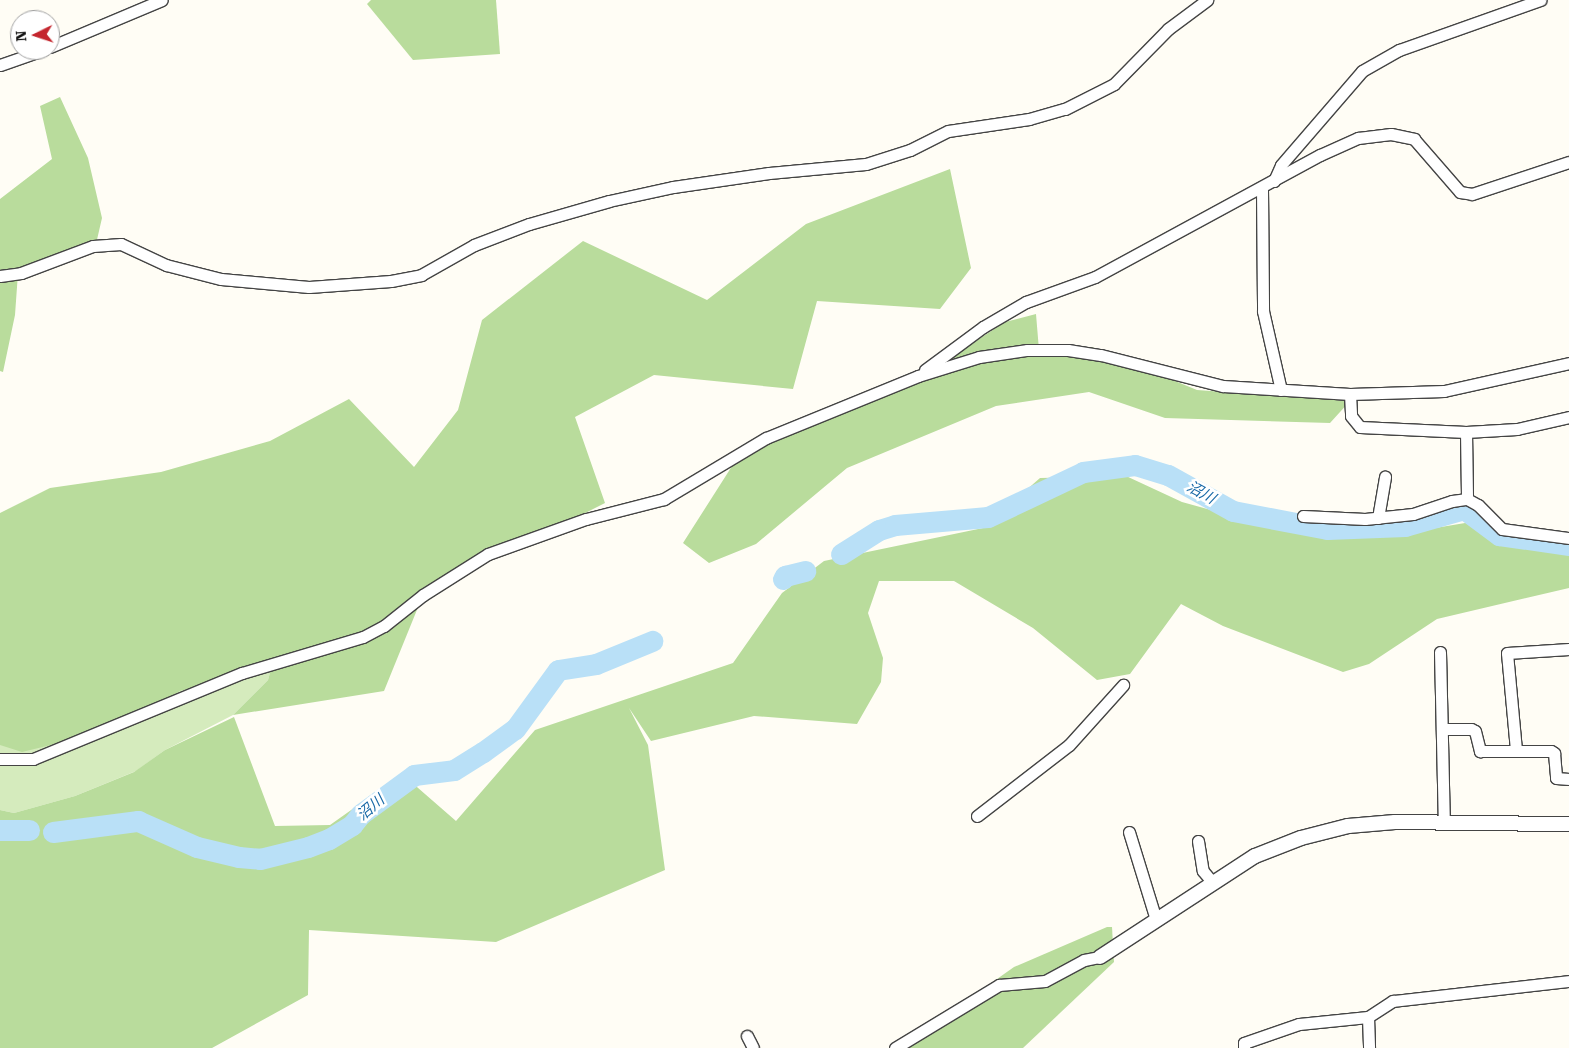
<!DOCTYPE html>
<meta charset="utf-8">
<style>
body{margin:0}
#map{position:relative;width:1569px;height:1048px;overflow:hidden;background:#fffdf5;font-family:"Roboto Serif","Noto Sans JP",serif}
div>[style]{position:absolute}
.green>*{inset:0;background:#d5ebbd}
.forest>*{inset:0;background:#b9dc9c}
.river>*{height:21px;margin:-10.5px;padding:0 10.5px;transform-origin:10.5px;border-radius:10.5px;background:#b9e0f7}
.roads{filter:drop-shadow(1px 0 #444) drop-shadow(-1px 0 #444) drop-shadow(0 1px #444) drop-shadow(0 -1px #444)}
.minor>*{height:11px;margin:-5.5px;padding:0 5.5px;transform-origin:5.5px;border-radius:5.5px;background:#fff}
.tertiary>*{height:14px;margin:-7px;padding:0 7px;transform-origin:7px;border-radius:7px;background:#fff}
span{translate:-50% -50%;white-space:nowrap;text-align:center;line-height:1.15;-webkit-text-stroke:5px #fff;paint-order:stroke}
.water-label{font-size:15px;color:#1768a6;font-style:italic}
.north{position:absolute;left:10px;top:10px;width:50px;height:50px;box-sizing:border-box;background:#fff;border:1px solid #a0a0a0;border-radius:50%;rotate:266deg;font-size:14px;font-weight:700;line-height:20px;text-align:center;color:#111}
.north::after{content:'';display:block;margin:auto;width:18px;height:22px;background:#c4262e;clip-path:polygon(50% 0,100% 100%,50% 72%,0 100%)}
</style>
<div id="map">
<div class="green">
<div style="clip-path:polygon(271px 669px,268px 680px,233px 715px,165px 750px,136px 771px,75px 796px,14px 813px,0 810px,0 745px,180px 691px)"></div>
</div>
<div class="forest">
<div style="clip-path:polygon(371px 0,496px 0,500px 54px,413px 60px,367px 4px)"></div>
<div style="clip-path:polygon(60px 97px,88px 158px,102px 218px,96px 244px,18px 273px,15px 315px,3px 372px,0 371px,0 199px,52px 159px,40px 106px)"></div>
<div style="clip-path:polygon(950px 169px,971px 268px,940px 309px,817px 301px,793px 389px,654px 375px,575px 417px,605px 503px,423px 595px,384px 691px,233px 715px,268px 680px,271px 669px,180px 691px,117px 729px,22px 752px,0 745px,0 513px,50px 488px,161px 472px,270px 441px,349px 399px,414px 467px,458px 410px,482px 320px,583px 241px,707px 300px,806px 224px)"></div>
<div style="clip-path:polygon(1036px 314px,1039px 350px,1092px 347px,1197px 390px,1350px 401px,1330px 423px,1165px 418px,1089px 392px,996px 406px,847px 468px,756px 544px,709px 563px,683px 543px,741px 452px,927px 373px,1005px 322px)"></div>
<div style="clip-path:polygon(1126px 476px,1182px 502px,1294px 533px,1435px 528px,1471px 522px,1556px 553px,1569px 551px,1569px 588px,1437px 619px,1369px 664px,1343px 672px,1223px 626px,1181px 604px,1130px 674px,1097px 680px,1033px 628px,954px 581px,879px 581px,868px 613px,883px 658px,881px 682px,857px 724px,754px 716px,651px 741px,629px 708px,648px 745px,665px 870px,496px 942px,309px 930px,308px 995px,212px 1048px,0 1048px,0 810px,14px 813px,75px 796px,134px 772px,165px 750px,234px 717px,275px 826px,330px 825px,402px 774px,456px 821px,535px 730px,733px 663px,782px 593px,824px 561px,983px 528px,1040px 478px)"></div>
<div style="clip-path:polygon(1107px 927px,1112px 927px,1114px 962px,1023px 1048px,899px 1048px,1014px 967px)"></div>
</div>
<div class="river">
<div style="left:841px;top:554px;width:45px;rotate:-32.3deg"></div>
<div style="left:879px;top:530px;width:17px;rotate:-17deg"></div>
<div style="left:895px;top:525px;width:93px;rotate:-4.9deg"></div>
<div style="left:988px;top:517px;width:105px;rotate:-25.3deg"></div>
<div style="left:1083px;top:472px;width:52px;rotate:-7.7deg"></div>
<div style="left:1135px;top:465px;width:34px;rotate:17deg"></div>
<div style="left:1168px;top:475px;width:74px;rotate:29deg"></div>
<div style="left:1233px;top:511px;width:96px;rotate:10.8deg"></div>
<div style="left:1327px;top:529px;width:78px;rotate:-2.2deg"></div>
<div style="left:1405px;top:526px;width:61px;rotate:-16.1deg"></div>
<div style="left:1464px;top:509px;width:44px;rotate:36.6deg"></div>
<div style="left:1499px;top:535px;width:71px;rotate:8.1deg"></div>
<div style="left:783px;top:579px;width:4px;rotate:-56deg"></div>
<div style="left:785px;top:576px;width:21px;rotate:-14deg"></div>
<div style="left:0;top:830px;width:29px"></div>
<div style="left:53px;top:832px;width:86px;rotate:-7.4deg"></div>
<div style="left:138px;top:821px;width:64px;rotate:23.8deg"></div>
<div style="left:197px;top:847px;width:43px;rotate:13.4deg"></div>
<div style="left:239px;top:857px;width:21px;rotate:5deg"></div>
<div style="left:260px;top:859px;width:49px;rotate:-14deg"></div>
<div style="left:308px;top:847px;width:22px;rotate:-21deg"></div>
<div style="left:329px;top:839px;width:27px;rotate:-31deg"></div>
<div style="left:352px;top:825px;width:14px;rotate:-51deg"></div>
<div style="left:361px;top:814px;width:66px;rotate:-36.3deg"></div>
<div style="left:414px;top:775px;width:40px;rotate:-7.1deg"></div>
<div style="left:454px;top:770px;width:34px;rotate:-32deg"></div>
<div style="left:483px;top:752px;width:39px;rotate:-36deg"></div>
<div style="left:515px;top:729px;width:73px;rotate:-53.9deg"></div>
<div style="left:558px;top:670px;width:38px;rotate:-9deg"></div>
<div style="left:596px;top:664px;width:61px;rotate:-22.3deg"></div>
</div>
<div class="roads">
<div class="minor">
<div style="left:50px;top:47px;width:121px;rotate:-22.8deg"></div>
<div style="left:0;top:65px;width:46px;rotate:-19.2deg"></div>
<div style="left:1274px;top:181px;width:17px;rotate:-66deg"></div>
<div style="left:1281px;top:165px;width:124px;rotate:-49.2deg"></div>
<div style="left:1362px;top:71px;width:43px;rotate:-29.6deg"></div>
<div style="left:1399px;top:50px;width:150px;rotate:-19.5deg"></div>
<div style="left:1262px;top:189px;width:122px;rotate:89.5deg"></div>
<div style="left:1263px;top:311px;width:81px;rotate:77.2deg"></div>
<div style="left:0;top:276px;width:21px;rotate:-8deg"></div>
<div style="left:21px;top:273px;width:77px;rotate:-20.6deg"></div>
<div style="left:93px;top:246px;width:28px;rotate:-4deg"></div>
<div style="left:121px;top:244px;width:50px;rotate:25deg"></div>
<div style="left:166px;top:265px;width:57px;rotate:14.3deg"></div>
<div style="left:221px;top:279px;width:88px;rotate:5.2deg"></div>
<div style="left:309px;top:287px;width:82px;rotate:-4.2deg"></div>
<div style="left:391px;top:281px;width:31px;rotate:-11deg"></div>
<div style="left:421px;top:275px;width:61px;rotate:-29.5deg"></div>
<div style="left:474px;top:245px;width:59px;rotate:-20.9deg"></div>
<div style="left:529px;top:224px;width:83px;rotate:-16deg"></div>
<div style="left:609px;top:201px;width:66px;rotate:-12.3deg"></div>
<div style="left:673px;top:187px;width:97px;rotate:-8.3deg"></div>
<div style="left:769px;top:173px;width:97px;rotate:-5.3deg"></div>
<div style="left:866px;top:164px;width:46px;rotate:-17.7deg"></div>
<div style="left:910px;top:150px;width:42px;rotate:-26.6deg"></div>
<div style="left:948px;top:131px;width:82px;rotate:-8.4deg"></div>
<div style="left:1029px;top:119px;width:37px;rotate:-16deg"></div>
<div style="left:1065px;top:109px;width:55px;rotate:-27deg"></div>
<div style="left:1114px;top:84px;width:77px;rotate:-45.5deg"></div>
<div style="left:1168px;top:29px;width:49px;rotate:-36.6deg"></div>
<div style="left:925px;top:370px;width:72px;rotate:-36.6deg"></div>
<div style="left:983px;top:327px;width:50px;rotate:-30.2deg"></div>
<div style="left:1026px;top:302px;width:73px;rotate:-19.9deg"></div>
<div style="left:1095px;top:277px;width:256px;rotate:-28.5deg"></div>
<div style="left:1320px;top:155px;width:42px;rotate:-24.1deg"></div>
<div style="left:1358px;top:138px;width:33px;rotate:-7deg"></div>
<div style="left:1391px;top:134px;width:24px;rotate:12deg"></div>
<div style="left:1414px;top:139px;width:70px;rotate:49deg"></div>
<div style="left:1460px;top:192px;width:12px;rotate:9deg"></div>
<div style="left:1472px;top:194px;width:102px;rotate:-18.3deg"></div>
<div style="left:1350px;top:394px;width:22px;rotate:87deg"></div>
<div style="left:1351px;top:416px;width:14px;rotate:51deg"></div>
<div style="left:1360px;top:427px;width:106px;rotate:2.7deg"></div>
<div style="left:1466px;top:432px;width:67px;rotate:89.1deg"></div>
<div style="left:1466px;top:432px;width:51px;rotate:-3.4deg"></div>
<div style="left:1517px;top:429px;width:53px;rotate:-13deg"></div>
<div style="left:1303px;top:516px;width:62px;rotate:2.8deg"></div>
<div style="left:1365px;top:519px;width:48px;rotate:-5.9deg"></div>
<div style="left:1413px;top:514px;width:41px;rotate:-18.4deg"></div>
<div style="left:1452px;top:501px;width:15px;rotate:-8deg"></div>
<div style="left:1467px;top:499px;width:13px;rotate:29deg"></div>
<div style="left:1478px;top:505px;width:34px;rotate:45deg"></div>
<div style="left:1502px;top:529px;width:68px;rotate:7.7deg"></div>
<div style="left:1378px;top:518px;width:42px;rotate:-80.3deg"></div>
<div style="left:1440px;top:652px;width:171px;rotate:88.7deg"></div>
<div style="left:1442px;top:729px;width:29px"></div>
<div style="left:1471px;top:729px;width:4px;rotate:27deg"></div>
<div style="left:1475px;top:731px;width:21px;rotate:76deg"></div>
<div style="left:1480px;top:751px;width:71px"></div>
<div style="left:1551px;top:751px;width:4px;rotate:34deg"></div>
<div style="left:1554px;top:753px;width:25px;rotate:85deg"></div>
<div style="left:1556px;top:778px;width:13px;rotate:4deg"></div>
<div style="left:1516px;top:750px;width:97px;rotate:-95.3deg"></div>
<div style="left:1507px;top:653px;width:62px;rotate:-3.7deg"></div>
<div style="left:0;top:759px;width:33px"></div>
<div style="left:33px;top:759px;width:226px;rotate:-22.4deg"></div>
<div style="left:242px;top:673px;width:126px;rotate:-16.6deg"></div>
<div style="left:363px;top:637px;width:24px;rotate:-28deg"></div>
<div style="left:384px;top:626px;width:50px;rotate:-38.5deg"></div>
<div style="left:423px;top:595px;width:77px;rotate:-32.2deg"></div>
<div style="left:488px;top:554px;width:104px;rotate:-19.7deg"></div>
<div style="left:586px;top:519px;width:81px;rotate:-14.4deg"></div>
<div style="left:664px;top:499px;width:119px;rotate:-30.9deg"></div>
<div style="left:766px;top:438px;width:164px;rotate:-22.2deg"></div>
<div style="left:918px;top:376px;width:64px;rotate:-17.3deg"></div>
<div style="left:979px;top:357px;width:49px;rotate:-8.3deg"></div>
<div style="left:1027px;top:350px;width:41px"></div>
<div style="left:1068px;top:350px;width:33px;rotate:9deg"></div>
<div style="left:1101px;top:355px;width:126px;rotate:14.3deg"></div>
<div style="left:1223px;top:386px;width:127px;rotate:3.6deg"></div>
<div style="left:1350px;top:394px;width:94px;rotate:-1.8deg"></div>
<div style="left:1444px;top:391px;width:128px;rotate:-12.6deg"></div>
<div style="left:977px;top:816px;width:116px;rotate:-37.7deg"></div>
<div style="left:1069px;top:745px;width:81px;rotate:-48deg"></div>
<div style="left:1129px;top:832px;width:92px;rotate:72.9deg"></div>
<div style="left:1198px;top:841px;width:30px;rotate:81deg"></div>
<div style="left:1203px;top:871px;width:16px;rotate:50deg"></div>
<div style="left:1368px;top:1017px;width:31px;rotate:88deg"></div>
<div style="left:747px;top:1036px;width:13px;rotate:63deg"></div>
<div style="left:895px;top:1048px;width:122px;rotate:-31.2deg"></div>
<div style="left:999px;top:985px;width:46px;rotate:-5deg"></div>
<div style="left:1045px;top:981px;width:44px;rotate:-28.3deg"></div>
<div style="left:1084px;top:960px;width:16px;rotate:-11deg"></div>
<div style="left:1244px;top:1048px;width:5px;rotate:-90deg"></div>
<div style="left:1244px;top:1043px;width:58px;rotate:-19.1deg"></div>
<div style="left:1299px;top:1024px;width:69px;rotate:-5.8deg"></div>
<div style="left:1368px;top:1017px;width:30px;rotate:-33deg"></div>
<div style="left:1393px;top:1001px;width:177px;rotate:-6.5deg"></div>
</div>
<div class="tertiary">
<div style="left:1100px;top:957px;width:185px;rotate:-33.1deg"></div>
<div style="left:1255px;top:856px;width:49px;rotate:-21.4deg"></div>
<div style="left:1301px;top:838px;width:49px;rotate:-14.3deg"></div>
<div style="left:1348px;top:826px;width:47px;rotate:-4.9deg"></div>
<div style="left:1395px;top:822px;width:174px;rotate:0.7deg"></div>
</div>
</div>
<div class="water-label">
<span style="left:1201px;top:493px;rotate:29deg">沼川</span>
<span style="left:371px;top:808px;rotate:-40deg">沼川</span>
</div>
<div class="north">N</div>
</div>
